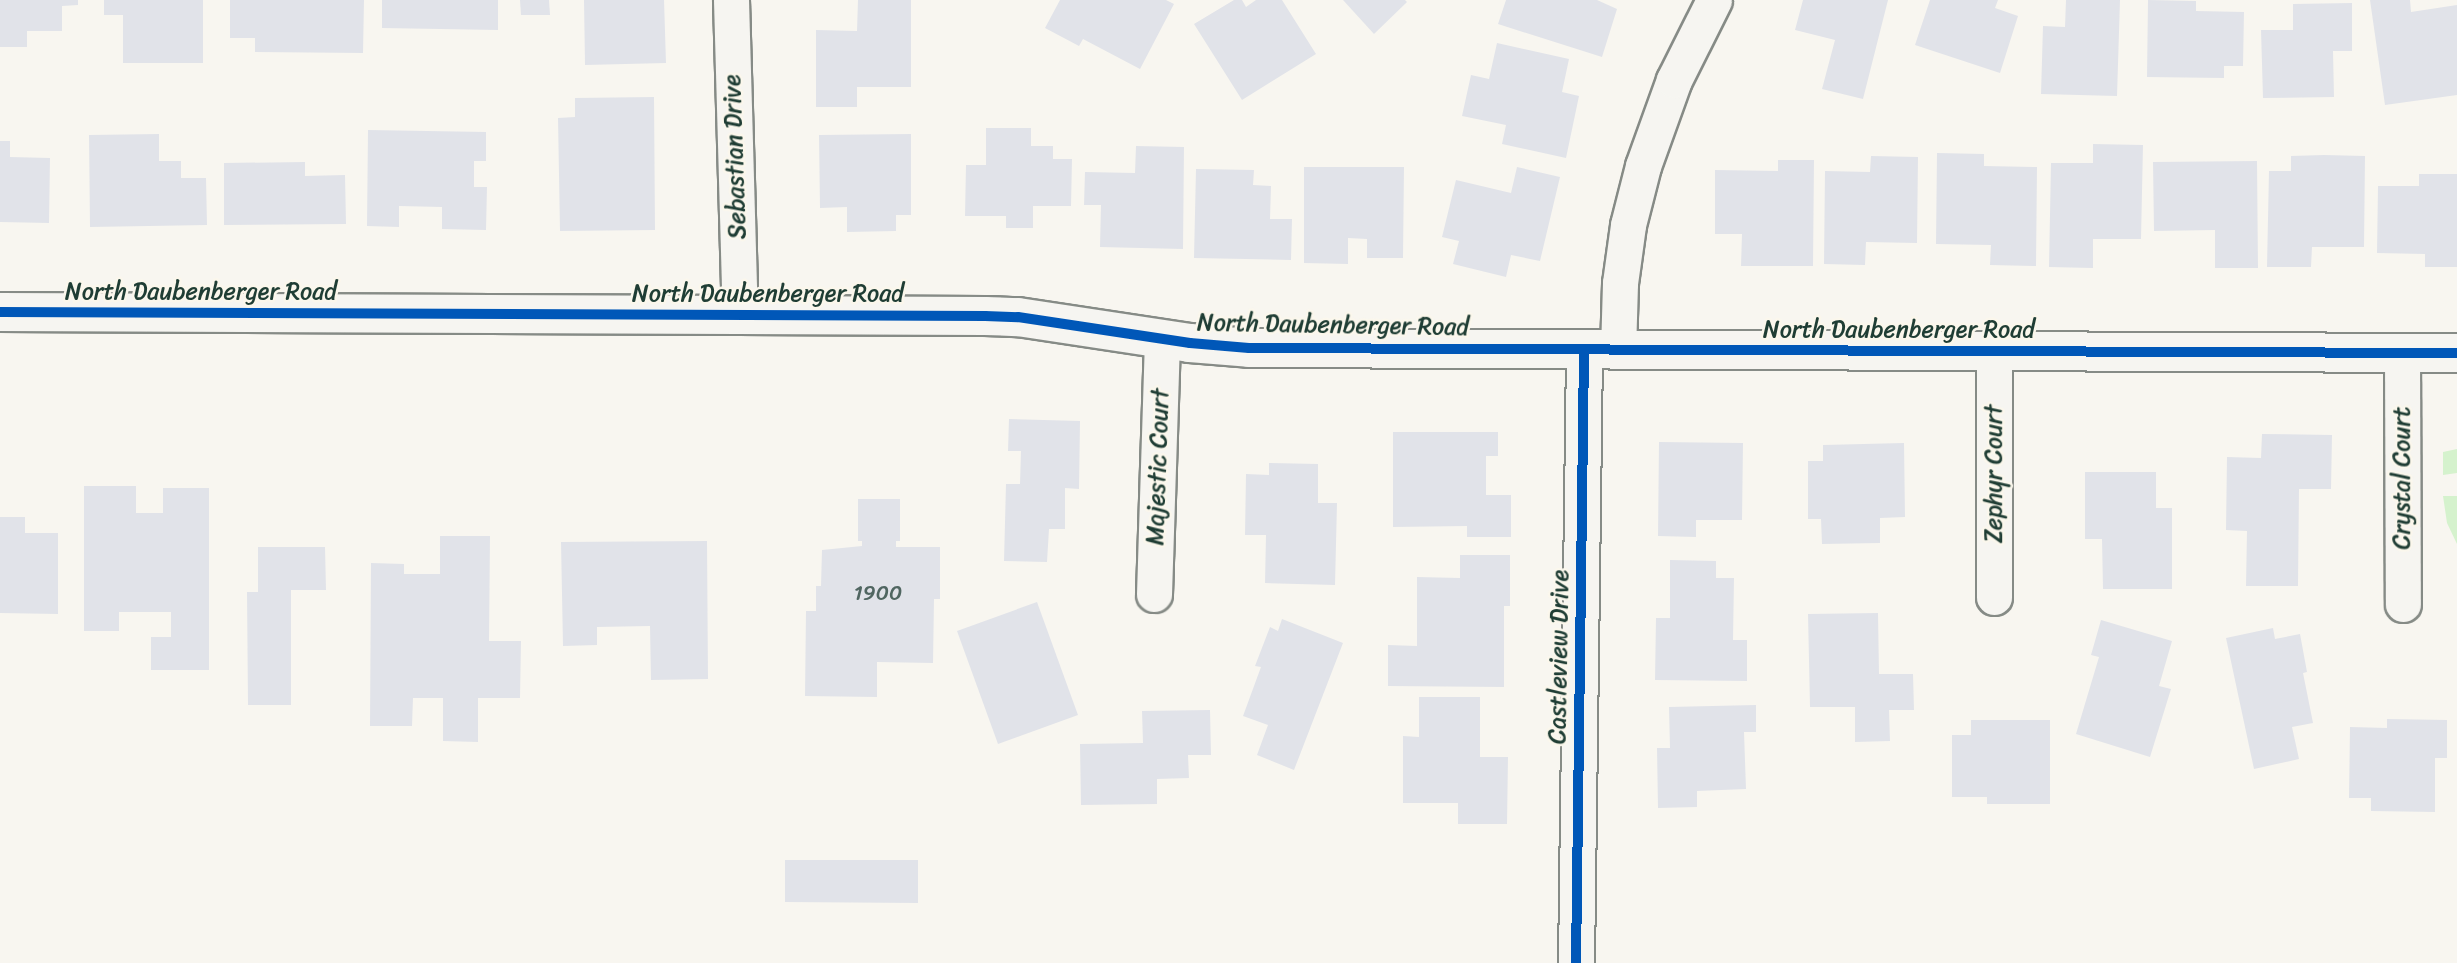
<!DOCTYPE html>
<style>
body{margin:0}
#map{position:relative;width:2457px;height:963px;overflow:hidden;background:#f8f6f0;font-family:Sriracha,sans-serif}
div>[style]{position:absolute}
.green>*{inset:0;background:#d5f2cd}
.building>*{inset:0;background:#e1e3e9}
.roads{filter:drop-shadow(2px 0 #868b86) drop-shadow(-2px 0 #868b86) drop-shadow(0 2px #868b86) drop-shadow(0 -2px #868b86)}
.street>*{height:35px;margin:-17.5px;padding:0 17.5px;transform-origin:17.5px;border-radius:17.5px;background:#f6f5f1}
.secondary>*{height:38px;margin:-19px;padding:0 19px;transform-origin:19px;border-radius:19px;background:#f6f5f1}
.cycleway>*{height:10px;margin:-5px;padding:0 5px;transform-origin:5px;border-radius:5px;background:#0057b8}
span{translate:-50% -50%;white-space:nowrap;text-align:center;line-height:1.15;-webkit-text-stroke:5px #fbf7ec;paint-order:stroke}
.number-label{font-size:21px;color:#506661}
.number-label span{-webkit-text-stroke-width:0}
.street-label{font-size:24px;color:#1f3d34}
</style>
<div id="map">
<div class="green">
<div style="clip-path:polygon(2457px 449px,2457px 473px,2443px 475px,2443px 452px)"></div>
<div style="clip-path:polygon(2443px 496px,2457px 496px,2457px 544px,2447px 523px)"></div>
</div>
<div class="building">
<div style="clip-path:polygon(0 0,78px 0,78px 5px,62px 6px,62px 31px,27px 31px,27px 47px,0 47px)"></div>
<div style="clip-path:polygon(104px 0,203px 0,203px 63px,123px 63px,123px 15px,104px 15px)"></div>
<div style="clip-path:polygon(230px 0,364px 0,363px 53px,255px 52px,255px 38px,230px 38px)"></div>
<div style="clip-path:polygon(382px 0,498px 0,498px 30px,382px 28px)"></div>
<div style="clip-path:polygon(520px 0,549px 0,550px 15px,521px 15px)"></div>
<div style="clip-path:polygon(584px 0,664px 0,666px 63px,585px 65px)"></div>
<div style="clip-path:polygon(858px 0,911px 0,911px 87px,857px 87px,857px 107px,816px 107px,816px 30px,857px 31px)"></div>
<div style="clip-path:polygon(1060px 0,1166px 0,1174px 4px,1140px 69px,1083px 39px,1079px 46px,1045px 28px)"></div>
<div style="clip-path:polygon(1234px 0,1242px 0,1246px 7px,1256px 0,1282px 0,1316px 54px,1242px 100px,1194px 24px)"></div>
<div style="clip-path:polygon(1343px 0,1405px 0,1407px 2px,1374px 34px)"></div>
<div style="clip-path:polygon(1506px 0,1597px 0,1617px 9px,1602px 57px,1498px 24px)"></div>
<div style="clip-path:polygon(1803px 0,1888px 0,1863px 99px,1822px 89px,1835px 40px,1795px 30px)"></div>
<div style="clip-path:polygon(1930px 0,1998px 0,1995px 8px,2018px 16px,2000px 73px,1915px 45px)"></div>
<div style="clip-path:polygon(2066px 0,2120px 0,2117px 96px,2041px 94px,2043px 26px,2065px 27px)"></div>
<div style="clip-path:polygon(2148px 0,2196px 1px,2196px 11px,2244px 12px,2243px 66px,2224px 66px,2224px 78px,2147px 77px)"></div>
<div style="clip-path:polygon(2370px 0,2410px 0,2411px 12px,2457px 5px,2457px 95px,2385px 105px)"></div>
<div style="clip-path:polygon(2352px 3px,2352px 51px,2333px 51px,2334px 97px,2263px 98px,2261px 30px,2293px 30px,2293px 4px)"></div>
<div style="clip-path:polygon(1497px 43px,1569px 59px,1562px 92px,1579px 96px,1566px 158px,1502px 144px,1506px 125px,1462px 116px,1471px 75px,1489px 79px)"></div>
<div style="clip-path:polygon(654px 97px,655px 230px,560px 231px,558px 118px,575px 117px,575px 98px)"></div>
<div style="clip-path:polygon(986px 128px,1031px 128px,1031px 146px,1053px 146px,1053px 159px,1072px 159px,1071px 206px,1033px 206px,1033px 228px,1006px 228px,1006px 216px,965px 216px,966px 165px,986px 165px)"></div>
<div style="clip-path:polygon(368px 130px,486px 132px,486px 161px,474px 161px,474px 187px,487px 187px,486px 230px,442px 229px,442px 207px,399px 206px,399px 227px,367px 226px)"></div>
<div style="clip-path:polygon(159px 134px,159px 161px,181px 161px,181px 178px,206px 178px,207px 225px,90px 227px,89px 135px)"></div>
<div style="clip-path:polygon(911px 134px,911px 215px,896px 215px,896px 231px,847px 232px,847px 207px,820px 208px,819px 135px)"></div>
<div style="clip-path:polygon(0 141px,10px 141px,10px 157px,50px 158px,49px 223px,0 222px)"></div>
<div style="clip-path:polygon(2093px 144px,2143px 145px,2141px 239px,2093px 239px,2093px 268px,2049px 267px,2051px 163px,2093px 163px)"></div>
<div style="clip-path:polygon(1136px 146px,1184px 147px,1183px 249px,1100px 247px,1101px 205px,1084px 205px,1085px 172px,1135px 173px)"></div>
<div style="clip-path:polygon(1937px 153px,1984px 154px,1984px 166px,2037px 167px,2036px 266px,1990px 265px,1991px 245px,1936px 244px)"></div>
<div style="clip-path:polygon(2324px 155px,2365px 156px,2364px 247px,2312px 247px,2311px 267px,2267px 267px,2269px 171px,2291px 171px,2291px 156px)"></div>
<div style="clip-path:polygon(1871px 156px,1918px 157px,1917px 243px,1866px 242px,1865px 265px,1824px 264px,1825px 171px,1870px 172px)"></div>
<div style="clip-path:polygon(1778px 160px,1814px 160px,1813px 266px,1741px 266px,1742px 234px,1715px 234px,1715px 170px,1778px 171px)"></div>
<div style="clip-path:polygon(2257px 161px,2258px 268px,2215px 268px,2215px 230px,2154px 231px,2153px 162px)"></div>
<div style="clip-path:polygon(305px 162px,305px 176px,345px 175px,346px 224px,224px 225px,224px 163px)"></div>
<div style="clip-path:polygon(1304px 167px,1404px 167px,1403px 258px,1367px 258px,1367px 239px,1348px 238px,1348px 264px,1304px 263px)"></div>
<div style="clip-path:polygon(1517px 167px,1560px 177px,1540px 261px,1511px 255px,1506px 277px,1453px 264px,1459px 241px,1442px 237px,1456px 180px,1511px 193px)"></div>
<div style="clip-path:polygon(1196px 169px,1254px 170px,1253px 185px,1271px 186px,1270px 219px,1292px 219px,1291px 260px,1194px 258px)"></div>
<div style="clip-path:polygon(2419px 174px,2457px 174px,2457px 267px,2425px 267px,2425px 254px,2377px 253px,2378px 186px,2419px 186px)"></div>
<div style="clip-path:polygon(1009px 419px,1080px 421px,1079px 489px,1065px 488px,1065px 529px,1049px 529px,1047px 562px,1004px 561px,1006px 484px,1020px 484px,1021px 451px,1008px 451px)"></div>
<div style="clip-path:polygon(1393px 432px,1498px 432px,1498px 456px,1486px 456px,1486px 495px,1511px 495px,1511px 537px,1467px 537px,1467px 526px,1393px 527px)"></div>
<div style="clip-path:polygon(2262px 434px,2332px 435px,2331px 489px,2299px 489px,2298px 586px,2246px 586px,2247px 531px,2226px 530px,2227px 457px,2261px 458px)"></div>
<div style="clip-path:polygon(1659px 442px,1743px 443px,1742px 520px,1696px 520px,1696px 537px,1658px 536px)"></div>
<div style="clip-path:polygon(1904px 443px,1905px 517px,1880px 518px,1880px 543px,1822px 544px,1821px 519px,1808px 519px,1808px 461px,1823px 461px,1823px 445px)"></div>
<div style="clip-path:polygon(1269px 463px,1318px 464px,1318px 503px,1337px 503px,1335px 585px,1265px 583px,1266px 535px,1245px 535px,1246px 474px,1269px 475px)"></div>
<div style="clip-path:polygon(2085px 472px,2156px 472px,2156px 508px,2172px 508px,2172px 589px,2103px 589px,2102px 539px,2085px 539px)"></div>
<div style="clip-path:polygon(84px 486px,136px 486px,136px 513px,163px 513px,163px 488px,209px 488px,209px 670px,151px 670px,151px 637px,171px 637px,171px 612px,119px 612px,119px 631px,84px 631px)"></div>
<div style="clip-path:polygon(858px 499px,900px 499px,900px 541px,896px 541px,896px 547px,940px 547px,940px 599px,934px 599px,933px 663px,877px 662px,877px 697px,805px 696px,806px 611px,816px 611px,816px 586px,821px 586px,822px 550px,862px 546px,862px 541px,858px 541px)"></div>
<div style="clip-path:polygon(0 517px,25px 517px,25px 533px,58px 533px,58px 614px,0 613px)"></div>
<div style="clip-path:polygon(440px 536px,490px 536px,489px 641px,521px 641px,520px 698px,478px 698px,478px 742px,443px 741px,443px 698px,413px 698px,412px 726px,370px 726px,371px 563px,404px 564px,404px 574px,440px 574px)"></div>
<div style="clip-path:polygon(707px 541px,708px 679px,651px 680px,650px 626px,597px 627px,597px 645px,563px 646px,561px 542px)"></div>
<div style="clip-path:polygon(258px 547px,325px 547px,326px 590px,291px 590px,291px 705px,248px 705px,247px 592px,258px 592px)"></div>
<div style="clip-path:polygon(1460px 555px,1510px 555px,1510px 606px,1504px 606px,1504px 687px,1388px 686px,1388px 645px,1417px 646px,1417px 577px,1460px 578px)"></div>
<div style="clip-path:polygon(1670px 560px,1716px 561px,1716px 578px,1734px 578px,1733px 640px,1747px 640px,1747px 681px,1655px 680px,1656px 618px,1670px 618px)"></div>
<div style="clip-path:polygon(1037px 602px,1078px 715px,998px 744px,957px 631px)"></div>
<div style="clip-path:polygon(1878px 613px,1879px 674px,1913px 674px,1914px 710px,1889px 710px,1890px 741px,1855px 742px,1855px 707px,1810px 707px,1808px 614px)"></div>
<div style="clip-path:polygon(1282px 619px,1343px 643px,1294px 770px,1257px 755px,1268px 725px,1243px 716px,1261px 667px,1255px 666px,1270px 627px,1278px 631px)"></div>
<div style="clip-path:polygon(2101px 620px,2172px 641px,2159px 686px,2171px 689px,2150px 757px,2076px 734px,2099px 657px,2091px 655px)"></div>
<div style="clip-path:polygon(2273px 628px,2275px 639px,2300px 634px,2307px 672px,2303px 673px,2313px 723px,2292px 727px,2299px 759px,2254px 769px,2226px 638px)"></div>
<div style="clip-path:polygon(1419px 697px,1480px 697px,1480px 757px,1508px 757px,1507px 824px,1458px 824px,1458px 803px,1403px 803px,1403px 736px,1419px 737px)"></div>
<div style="clip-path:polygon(1756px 705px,1756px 732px,1744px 732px,1746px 789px,1697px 791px,1697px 807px,1658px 808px,1657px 748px,1670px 748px,1669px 707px)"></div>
<div style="clip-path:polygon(1210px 710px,1211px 755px,1188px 755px,1189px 778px,1157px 779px,1157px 804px,1081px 805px,1080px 744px,1143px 743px,1142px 711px)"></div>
<div style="clip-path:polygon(2387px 719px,2447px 720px,2447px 758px,2435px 758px,2435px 812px,2371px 811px,2371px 798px,2349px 798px,2350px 727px,2387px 728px)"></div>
<div style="clip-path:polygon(1971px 720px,2050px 720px,2050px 804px,1987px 804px,1987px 797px,1952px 797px,1952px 735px,1971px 735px)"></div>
<div style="clip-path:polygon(785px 860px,918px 860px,918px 903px,785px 902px)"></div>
</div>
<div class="roads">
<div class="street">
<div style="left:731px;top:0;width:314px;rotate:88.4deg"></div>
<div style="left:1618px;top:351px;width:68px;rotate:-88.3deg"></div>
<div style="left:1620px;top:283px;width:59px;rotate:-82.1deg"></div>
<div style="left:1628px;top:225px;width:61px;rotate:-75.7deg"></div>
<div style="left:1643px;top:166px;width:91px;rotate:-70.2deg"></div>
<div style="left:1674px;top:80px;width:89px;rotate:-63.4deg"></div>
<div style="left:1994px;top:351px;width:246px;rotate:90deg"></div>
<div style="left:2402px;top:353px;width:251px;rotate:89.8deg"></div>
<div style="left:1154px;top:594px;width:255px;rotate:-88.2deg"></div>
<div style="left:1576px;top:963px;width:612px;rotate:-89.25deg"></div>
</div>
<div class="secondary">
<div style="left:0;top:312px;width:985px;rotate:0.23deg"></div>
<div style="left:985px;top:316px;width:33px;rotate:2deg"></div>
<div style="left:1018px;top:317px;width:174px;rotate:8.6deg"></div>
<div style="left:1190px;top:343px;width:59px;rotate:4.8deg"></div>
<div style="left:1249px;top:348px;width:1208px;rotate:0.24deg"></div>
</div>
</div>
<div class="cycleway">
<div style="left:0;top:312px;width:985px;rotate:0.23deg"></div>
<div style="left:985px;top:316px;width:33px;rotate:2deg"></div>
<div style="left:1018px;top:317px;width:174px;rotate:8.6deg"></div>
<div style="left:1190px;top:343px;width:59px;rotate:4.8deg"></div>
<div style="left:1249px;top:348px;width:1208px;rotate:0.24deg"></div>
<div style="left:1576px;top:963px;width:612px;rotate:-89.25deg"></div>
</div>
<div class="number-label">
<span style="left:878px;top:593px">1900</span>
</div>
<div class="street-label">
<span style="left:735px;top:157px;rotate:-92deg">Sebastian Drive</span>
<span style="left:201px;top:292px">North Daubenberger Road</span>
<span style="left:768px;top:294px">North Daubenberger Road</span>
<span style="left:1333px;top:325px;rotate:1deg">North Daubenberger Road</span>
<span style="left:1899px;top:330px">North Daubenberger Road</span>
<span style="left:1158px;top:467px;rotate:-88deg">Majestic Court</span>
<span style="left:1994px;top:474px;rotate:-90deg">Zephyr Court</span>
<span style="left:2402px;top:478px;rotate:-90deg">Crystal Court</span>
<span style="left:1559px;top:657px;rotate:-89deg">Castleview Drive</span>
</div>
</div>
